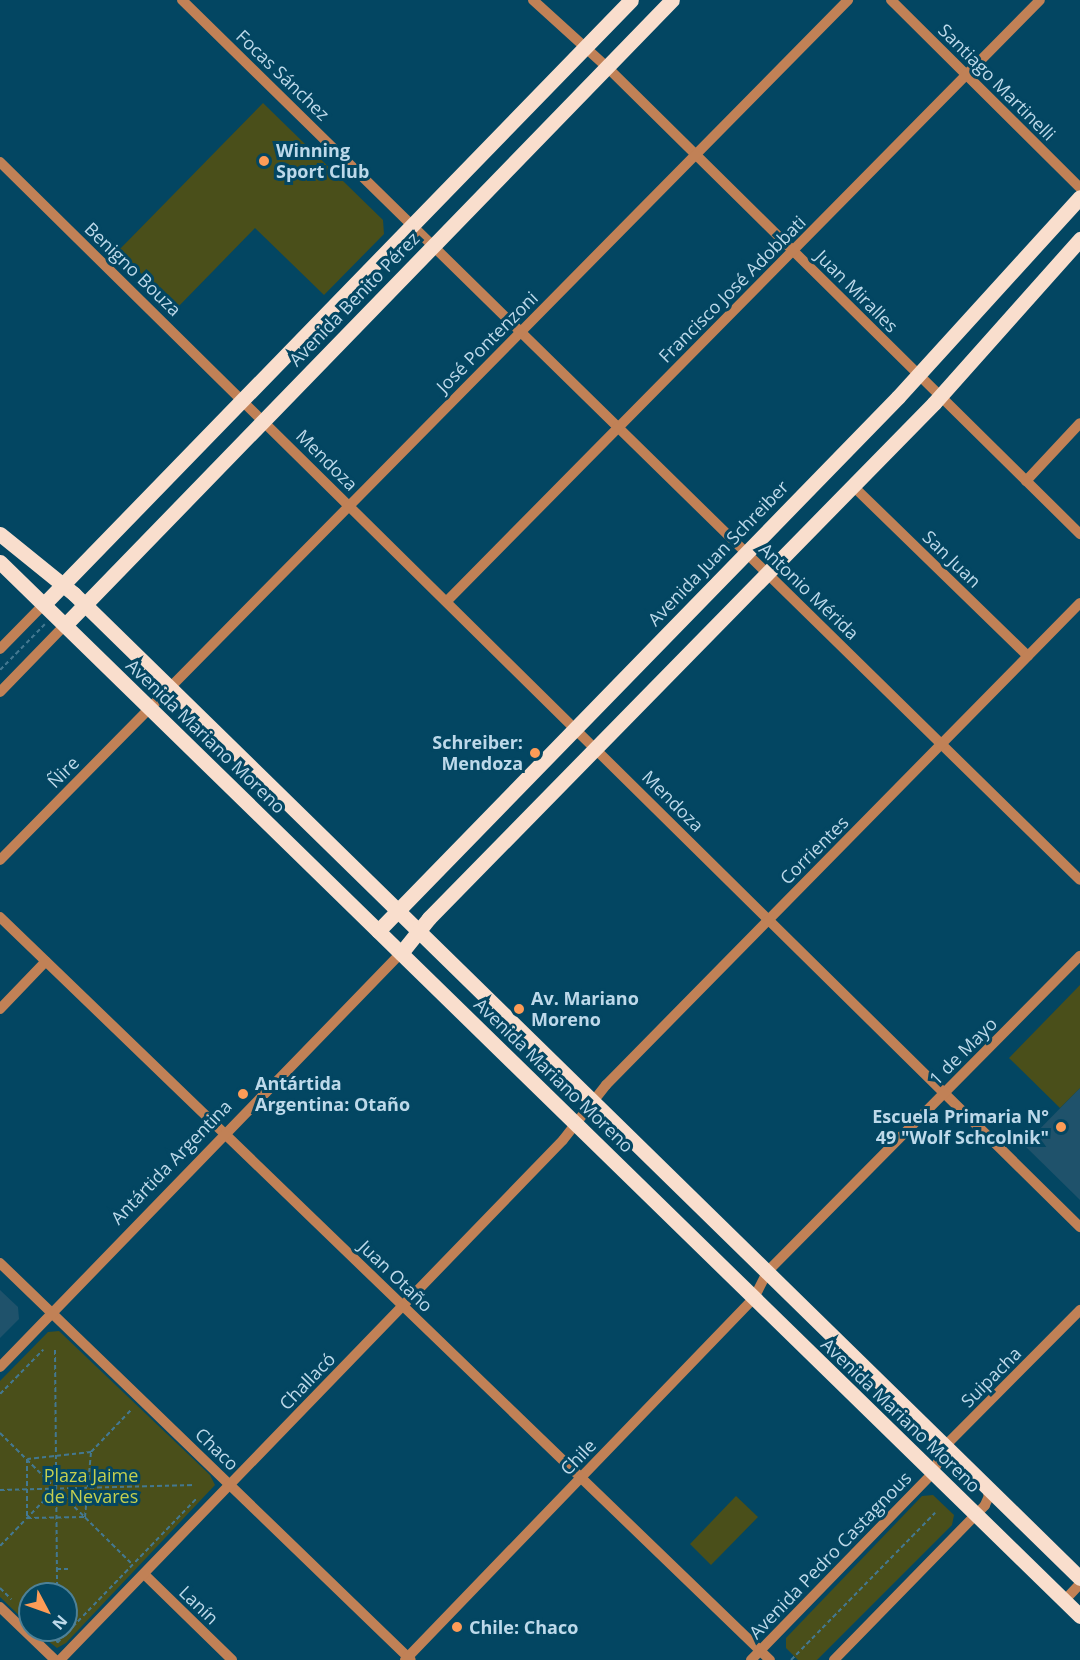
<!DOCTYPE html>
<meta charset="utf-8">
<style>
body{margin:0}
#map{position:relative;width:1080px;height:1660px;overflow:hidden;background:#034662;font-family:"Open Sans",sans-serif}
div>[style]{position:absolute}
.built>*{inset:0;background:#1f526b}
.green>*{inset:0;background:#4a4f1a}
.path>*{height:2px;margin-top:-1px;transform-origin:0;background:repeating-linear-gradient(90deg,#437891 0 4.5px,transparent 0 7.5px)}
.minor>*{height:10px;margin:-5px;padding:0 5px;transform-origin:5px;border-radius:5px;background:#c18156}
.major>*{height:15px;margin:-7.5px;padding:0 7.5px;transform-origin:7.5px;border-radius:7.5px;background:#f9decd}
.dots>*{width:16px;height:16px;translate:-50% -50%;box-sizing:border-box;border:3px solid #034662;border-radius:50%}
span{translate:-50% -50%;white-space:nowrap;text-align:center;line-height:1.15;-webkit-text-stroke:6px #034662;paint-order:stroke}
.street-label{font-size:18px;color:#bdd9ea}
.poi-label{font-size:18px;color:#bdd9ea;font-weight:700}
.left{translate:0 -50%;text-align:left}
.right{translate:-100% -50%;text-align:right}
.park-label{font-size:18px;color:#c4cf4f}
.north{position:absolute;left:18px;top:1582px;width:60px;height:60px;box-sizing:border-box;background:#034662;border:2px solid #4d8198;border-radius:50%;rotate:131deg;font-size:16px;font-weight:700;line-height:24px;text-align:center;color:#bdd9ea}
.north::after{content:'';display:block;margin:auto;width:21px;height:27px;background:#fd9c57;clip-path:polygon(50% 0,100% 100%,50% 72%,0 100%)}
</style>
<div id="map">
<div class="built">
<div style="clip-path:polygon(1080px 1088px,1080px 1200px,1024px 1145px)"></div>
<div style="clip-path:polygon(0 1290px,18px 1307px,19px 1319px,0 1338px)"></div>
</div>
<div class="green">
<div style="clip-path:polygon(263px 103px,383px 220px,384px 234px,324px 295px,255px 228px,177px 308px,118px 251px)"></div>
<div style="clip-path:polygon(1080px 985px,1080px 1088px,1060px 1108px,1009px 1058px)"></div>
<div style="clip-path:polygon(59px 1331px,210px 1475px,215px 1485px,66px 1643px,57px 1648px,34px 1630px,66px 1630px,66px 1594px,30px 1594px,30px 1626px,0 1597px,0 1381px,48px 1332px)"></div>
<div style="clip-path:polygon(933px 1495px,954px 1515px,952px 1525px,817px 1660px,798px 1660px,786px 1648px,786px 1638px,922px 1496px)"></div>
<div style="clip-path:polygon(736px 1496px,758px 1517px,711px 1565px,690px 1544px)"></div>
</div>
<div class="path">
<div style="left:0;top:670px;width:64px;rotate:-45.6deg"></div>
<div style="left:55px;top:1350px;width:244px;rotate:89.5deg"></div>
<div style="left:0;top:1394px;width:62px;rotate:-45.7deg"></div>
<div style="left:0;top:1433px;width:187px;rotate:44.8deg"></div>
<div style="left:91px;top:1452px;width:64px;rotate:173.8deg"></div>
<div style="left:27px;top:1459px;width:59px;rotate:90deg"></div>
<div style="left:27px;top:1518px;width:58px;rotate:-1deg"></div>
<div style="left:85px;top:1517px;width:65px;rotate:-84.7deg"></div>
<div style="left:91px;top:1452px;width:59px;rotate:-46.4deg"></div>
<div style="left:0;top:1490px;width:195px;rotate:-1.5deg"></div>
<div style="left:0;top:1546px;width:81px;rotate:-46deg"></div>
<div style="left:56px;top:1569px;width:15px"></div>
<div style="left:0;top:1588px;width:16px;rotate:45deg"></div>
<div style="left:57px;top:1630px;width:12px;rotate:90deg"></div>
<div style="left:57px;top:1643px;width:200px;rotate:-46deg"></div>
<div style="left:791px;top:1660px;width:206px;rotate:-45.6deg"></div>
</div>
<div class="minor">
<div style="left:182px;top:0;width:1257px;rotate:44.42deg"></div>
<div style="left:533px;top:0;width:100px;rotate:42.2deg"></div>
<div style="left:607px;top:67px;width:665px;rotate:44.63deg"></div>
<div style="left:891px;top:0;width:267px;rotate:44.8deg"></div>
<div style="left:0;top:162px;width:1517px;rotate:44.6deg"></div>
<div style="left:1026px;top:481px;width:79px;rotate:-47deg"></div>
<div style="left:853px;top:486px;width:244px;rotate:44.2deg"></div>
<div style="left:447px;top:601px;width:844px;rotate:-45.38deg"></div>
<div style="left:0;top:649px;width:63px;rotate:-45.6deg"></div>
<div style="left:0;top:692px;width:93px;rotate:-45.9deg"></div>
<div style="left:0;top:860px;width:1208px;rotate:-45.4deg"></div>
<div style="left:0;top:917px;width:1070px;rotate:43.98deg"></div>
<div style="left:0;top:1009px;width:66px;rotate:-46.2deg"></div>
<div style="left:0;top:1263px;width:571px;rotate:44.01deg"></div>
<div style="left:0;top:1367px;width:576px;rotate:-45.91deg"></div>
<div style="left:144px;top:1574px;width:123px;rotate:44.3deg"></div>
<div style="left:1064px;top:1601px;width:23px;rotate:-47deg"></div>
<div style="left:0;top:1607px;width:76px;rotate:43.9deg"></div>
<div style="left:60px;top:1660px;width:723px;rotate:-45.95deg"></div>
<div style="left:563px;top:1140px;width:70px;rotate:-52deg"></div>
<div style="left:606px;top:1085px;width:676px;rotate:-45.48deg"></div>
<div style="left:405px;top:1660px;width:503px;rotate:-46.05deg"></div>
<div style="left:754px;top:1298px;width:29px;rotate:-63deg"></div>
<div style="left:767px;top:1272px;width:445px;rotate:-45.3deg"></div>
<div style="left:751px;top:1660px;width:261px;rotate:-45.8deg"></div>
<div style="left:933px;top:1473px;width:30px;rotate:-66deg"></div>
<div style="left:945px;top:1446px;width:192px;rotate:-45.2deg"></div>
<div style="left:834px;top:1660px;width:216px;rotate:-45.7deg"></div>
<div style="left:985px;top:1505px;width:10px;rotate:-66deg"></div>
<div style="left:989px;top:1496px;width:10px;rotate:-107deg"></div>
</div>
<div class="major">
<div style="left:0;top:534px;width:95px;rotate:39deg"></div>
<div style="left:74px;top:594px;width:1407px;rotate:44.37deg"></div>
<div style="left:0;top:562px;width:1509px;rotate:44.3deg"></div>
<div style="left:44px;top:604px;width:842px;rotate:-45.82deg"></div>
<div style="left:65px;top:625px;width:871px;rotate:-45.84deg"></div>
<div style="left:378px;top:931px;width:745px;rotate:-45.76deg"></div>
<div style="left:898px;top:397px;width:270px;rotate:-47.7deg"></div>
<div style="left:401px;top:953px;width:45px;rotate:-51.3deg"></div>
<div style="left:429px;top:918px;width:721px;rotate:-45.56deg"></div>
<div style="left:934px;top:403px;width:220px;rotate:-48.3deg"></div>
</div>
<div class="dots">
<div style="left:264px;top:161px;background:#fd9c57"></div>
<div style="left:535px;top:753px;background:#fd9c57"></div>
<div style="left:519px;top:1009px;background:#fd9c57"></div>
<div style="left:243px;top:1094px;background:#fd9c57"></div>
<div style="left:1061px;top:1127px;background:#fd9c57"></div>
<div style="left:457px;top:1627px;background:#fd9c57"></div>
</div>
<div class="street-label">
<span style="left:283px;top:75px;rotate:44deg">Focas Sánchez</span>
<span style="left:997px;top:82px;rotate:45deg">Santiago Martinelli</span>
<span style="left:133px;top:269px;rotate:44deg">Benigno Bouza</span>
<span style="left:732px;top:289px;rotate:-45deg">Francisco José Adobbati</span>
<span style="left:857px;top:291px;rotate:45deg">Juan Miralles</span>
<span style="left:354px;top:299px;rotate:-46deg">Avenida Benito Pérez</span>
<span style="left:487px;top:342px;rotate:-45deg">José Pontenzoni</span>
<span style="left:327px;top:460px;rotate:45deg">Mendoza</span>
<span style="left:718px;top:553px;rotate:-46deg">Avenida Juan Schreiber</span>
<span style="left:952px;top:559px;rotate:44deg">San Juan</span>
<span style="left:809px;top:591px;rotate:44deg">Antonio Mérida</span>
<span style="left:206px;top:736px;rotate:44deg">Avenida Mariano Moreno</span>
<span style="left:63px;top:772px;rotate:-45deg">Ñire</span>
<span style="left:673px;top:801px;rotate:45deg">Mendoza</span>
<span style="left:814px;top:850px;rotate:-45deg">Corrientes</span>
<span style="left:963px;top:1051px;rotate:-45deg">1 de Mayo</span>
<span style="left:554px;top:1075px;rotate:44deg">Avenida Mariano Moreno</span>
<span style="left:171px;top:1162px;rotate:-46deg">Antártida Argentina</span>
<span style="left:396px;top:1276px;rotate:44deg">Juan Otaño</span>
<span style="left:991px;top:1377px;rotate:-45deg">Suipacha</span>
<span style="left:307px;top:1381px;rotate:-46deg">Challacó</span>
<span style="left:901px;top:1415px;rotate:44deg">Avenida Mariano Moreno</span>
<span style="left:217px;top:1449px;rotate:44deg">Chaco</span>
<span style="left:578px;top:1457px;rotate:-46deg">Chile</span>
<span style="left:830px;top:1555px;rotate:-46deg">Avenida Pedro Castagnous</span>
<span style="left:199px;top:1605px;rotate:44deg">Lanín</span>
</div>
<div class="poi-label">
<span class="left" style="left:276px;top:161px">Winning<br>Sport Club</span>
<span class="right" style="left:523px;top:753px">Schreiber:<br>Mendoza</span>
<span class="left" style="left:531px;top:1009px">Av. Mariano<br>Moreno</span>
<span class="left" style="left:255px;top:1094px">Antártida<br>Argentina: Otaño</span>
<span class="right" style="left:1049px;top:1127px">Escuela Primaria N°<br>49 "Wolf Schcolnik"</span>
<span class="left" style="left:469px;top:1627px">Chile: Chaco</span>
</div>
<div class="park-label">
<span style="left:91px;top:1486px">Plaza Jaime<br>de Nevares</span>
</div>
<div class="north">N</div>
</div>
